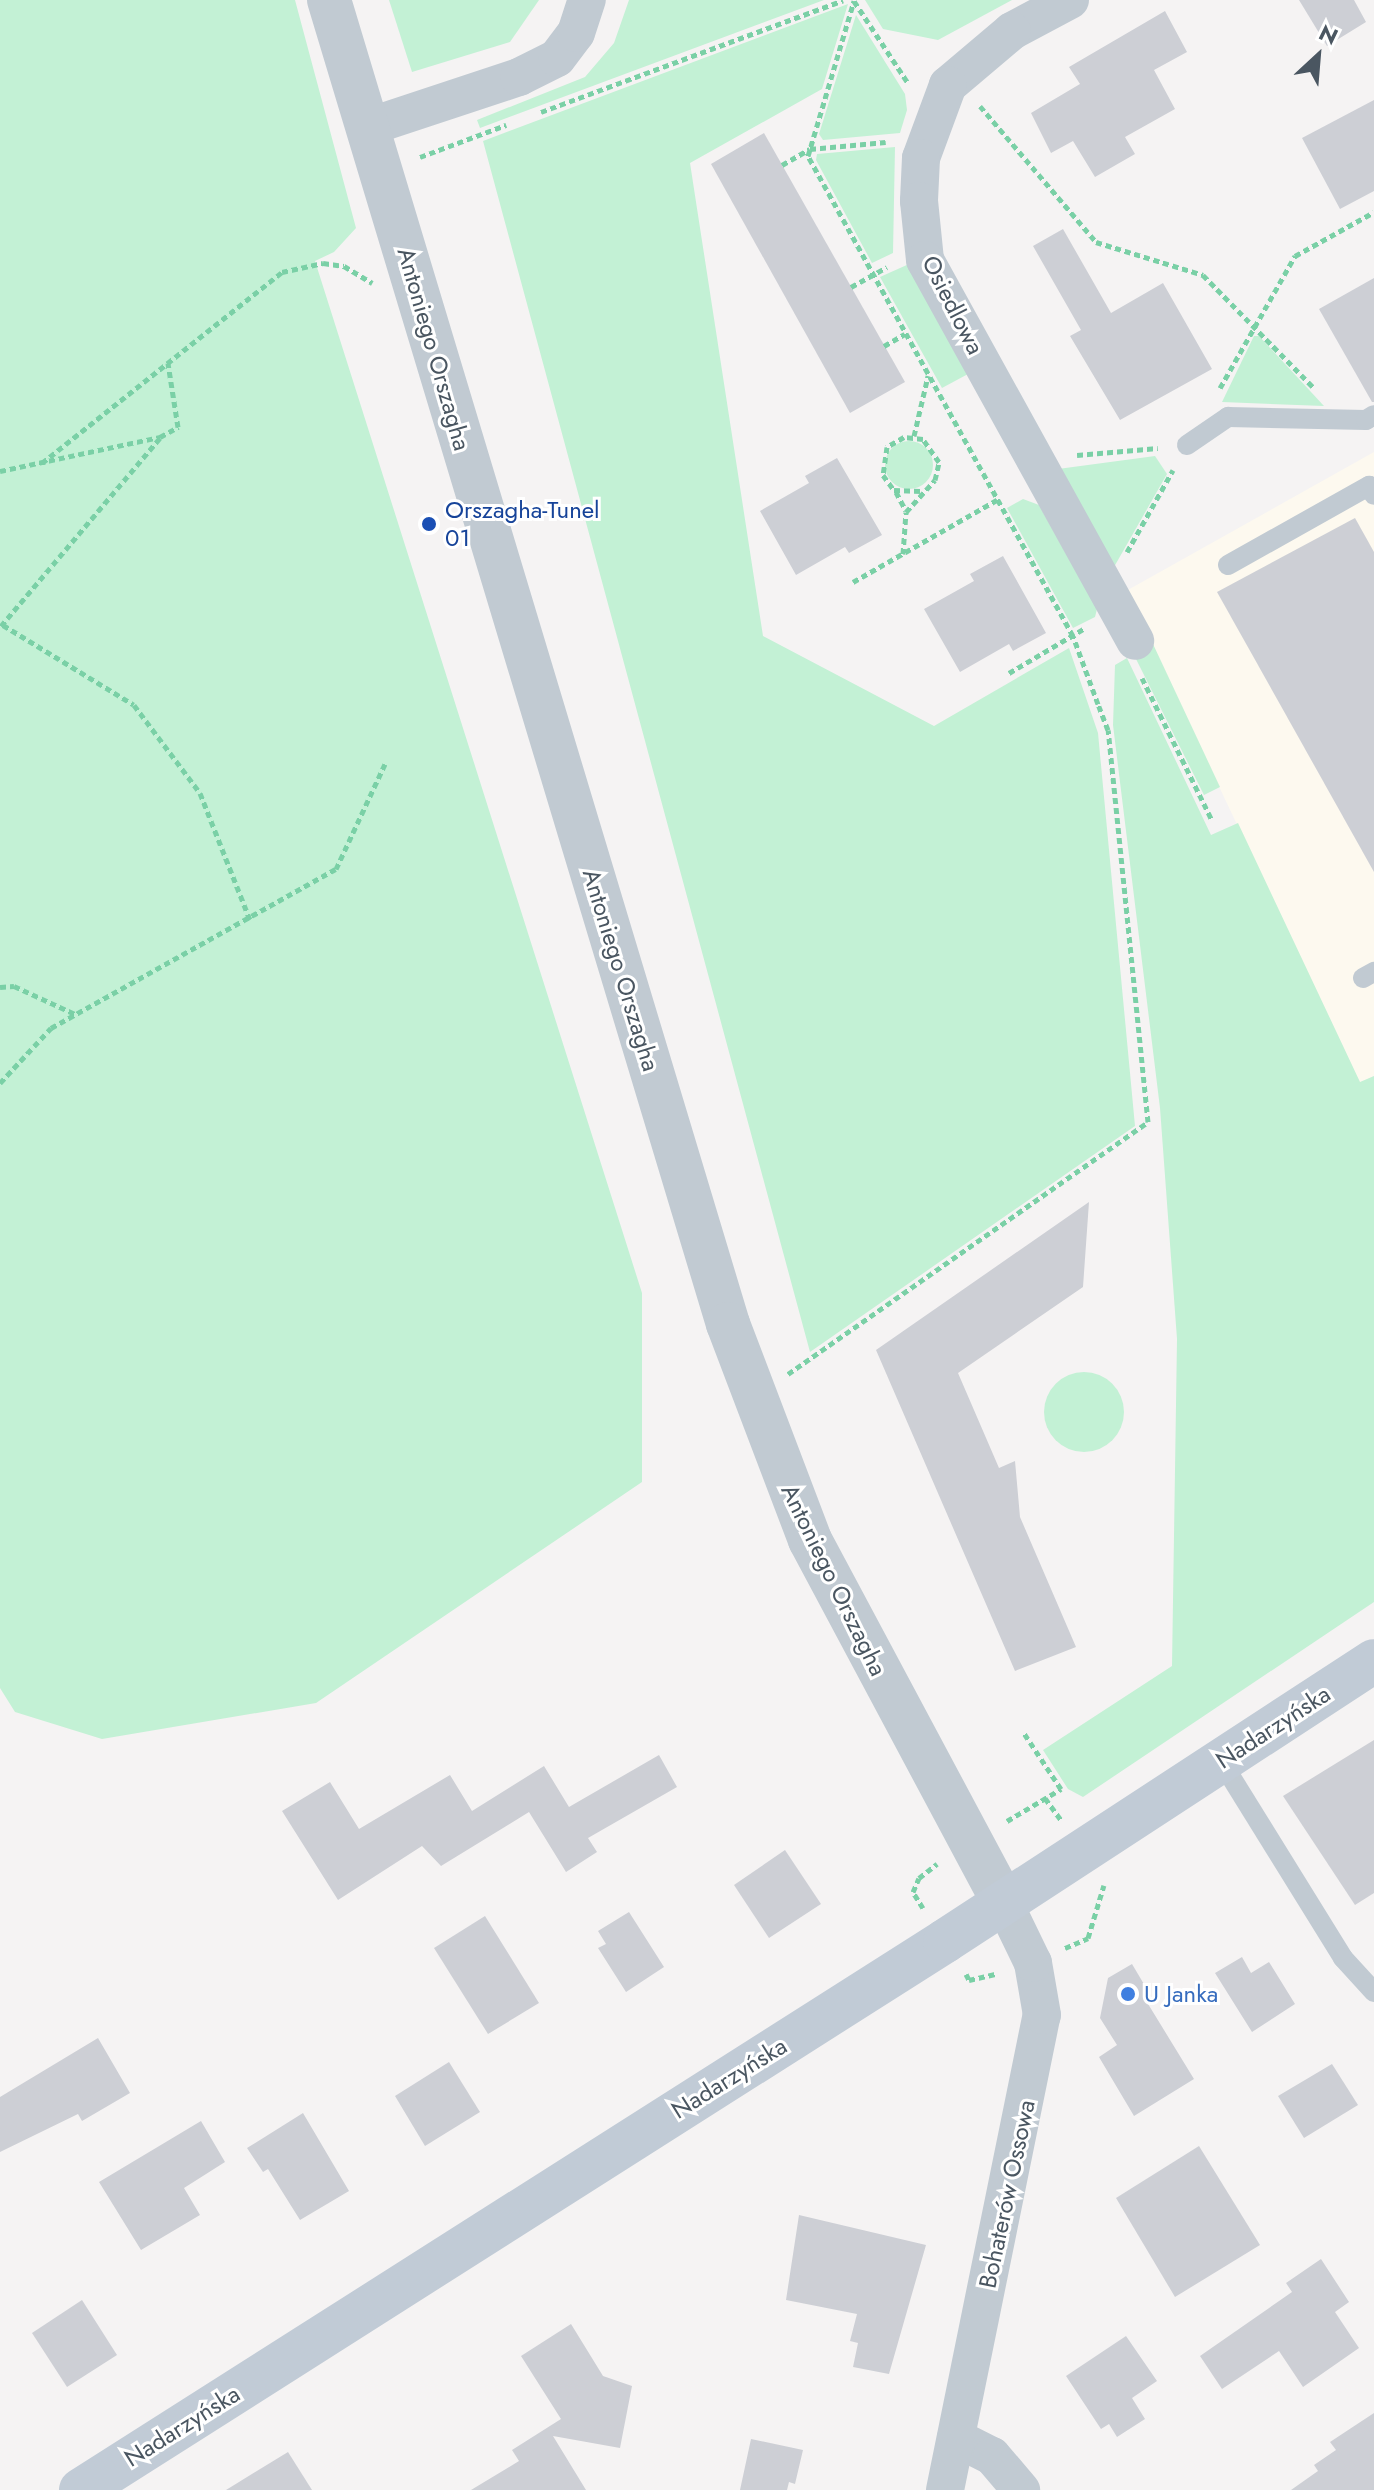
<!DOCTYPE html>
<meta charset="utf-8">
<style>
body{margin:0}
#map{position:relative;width:1374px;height:2490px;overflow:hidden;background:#f5f3f3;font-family:Jost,sans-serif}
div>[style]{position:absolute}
.commercial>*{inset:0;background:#fdf9ef}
.green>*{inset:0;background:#c3f1d5}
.round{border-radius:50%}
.building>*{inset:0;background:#cdcfd5}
.path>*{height:5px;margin-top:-2.5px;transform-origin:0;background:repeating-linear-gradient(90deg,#7ad0a6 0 6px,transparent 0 10px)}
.service>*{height:20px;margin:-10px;padding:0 10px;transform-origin:10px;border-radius:10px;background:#c1cad2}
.minor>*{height:38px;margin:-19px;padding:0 19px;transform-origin:19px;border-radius:19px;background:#c1cad2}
.tertiary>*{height:44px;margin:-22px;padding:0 22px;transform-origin:22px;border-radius:22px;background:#c1cad2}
.secondary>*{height:44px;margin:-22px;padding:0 22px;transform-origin:22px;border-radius:22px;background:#c1cbd6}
.dots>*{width:22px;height:22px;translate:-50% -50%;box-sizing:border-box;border:4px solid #fff;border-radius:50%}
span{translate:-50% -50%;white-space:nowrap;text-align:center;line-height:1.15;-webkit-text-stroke:6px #fff;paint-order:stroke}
.street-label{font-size:24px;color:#4a5661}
.transit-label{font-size:24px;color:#164399}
.left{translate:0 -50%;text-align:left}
.shop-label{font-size:24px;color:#366cbe}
.north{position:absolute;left:1278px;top:16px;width:80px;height:80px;-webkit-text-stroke:6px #fff;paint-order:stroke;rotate:26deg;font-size:22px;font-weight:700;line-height:32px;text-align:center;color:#4a5661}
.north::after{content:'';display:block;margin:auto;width:28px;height:36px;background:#4a5661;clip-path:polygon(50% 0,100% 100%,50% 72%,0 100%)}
</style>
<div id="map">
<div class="commercial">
<div style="clip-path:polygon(1374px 452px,1374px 1076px,1360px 1083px,1126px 591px)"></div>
</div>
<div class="green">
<div style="clip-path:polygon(0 0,295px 0,356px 228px,334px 252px,315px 261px,642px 1293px,642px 1482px,316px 1703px,102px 1739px,15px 1712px,0 1688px)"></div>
<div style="clip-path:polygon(389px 0,539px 0,510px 42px,412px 72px)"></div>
<div style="clip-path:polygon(629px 0,824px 0,480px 128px,477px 120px,585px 77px,614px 43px)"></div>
<div style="clip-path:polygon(865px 0,1012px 0,938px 40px,883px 29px)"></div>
<div style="clip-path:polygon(848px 4px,822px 89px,690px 163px,763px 636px,934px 726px,1069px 648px,1098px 733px,1135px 1126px,810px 1352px,483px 141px)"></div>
<div style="clip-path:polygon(856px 15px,905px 94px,907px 110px,900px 133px,823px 140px,819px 134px)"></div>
<div style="clip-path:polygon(895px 147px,893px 253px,872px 263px,816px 160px,817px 154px)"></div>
<div style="clip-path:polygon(909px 264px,968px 374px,942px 388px,880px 277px)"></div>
<div style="clip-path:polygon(1254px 336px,1259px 336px,1324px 406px,1222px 402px)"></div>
<div class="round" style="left:885px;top:441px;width:48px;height:48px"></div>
<div style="clip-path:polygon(1155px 456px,1167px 474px,1114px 567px,1058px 469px)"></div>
<div style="clip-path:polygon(1023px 499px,1039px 505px,1097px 609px,1095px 617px,1073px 628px,1007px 508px)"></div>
<div style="clip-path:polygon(1153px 644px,1220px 787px,1204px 795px,1134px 655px)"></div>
<div style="clip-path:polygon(1127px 658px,1211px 835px,1238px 823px,1360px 1082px,1374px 1076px,1374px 1602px,1083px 1797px,1068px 1789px,1043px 1750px,1172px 1666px,1177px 1339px,1160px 1108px,1113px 725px,1115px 665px)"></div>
<div class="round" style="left:1044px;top:1372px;width:80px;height:80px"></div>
</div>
<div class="building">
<div style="clip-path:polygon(1299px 0,1354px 0,1366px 22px,1327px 46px)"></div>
<div style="clip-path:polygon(1165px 11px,1187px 52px,1154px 70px,1175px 109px,1125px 137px,1135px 154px,1095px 177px,1073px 141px,1051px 153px,1031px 113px,1080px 84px,1069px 67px)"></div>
<div style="clip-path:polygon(1374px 100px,1374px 191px,1340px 209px,1302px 138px)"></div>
<div style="clip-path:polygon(764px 133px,905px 382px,850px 413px,711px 164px)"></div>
<div style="clip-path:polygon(1063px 229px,1111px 313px,1163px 283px,1212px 369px,1120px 420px,1070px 336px,1081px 330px,1033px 246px)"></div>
<div style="clip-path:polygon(1374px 278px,1374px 402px,1372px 402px,1319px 309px)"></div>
<div style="clip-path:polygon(837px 458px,882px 535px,849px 553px,845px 547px,796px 575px,760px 511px,809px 483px,805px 476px)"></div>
<div style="clip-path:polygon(1355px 518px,1374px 552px,1374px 872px,1217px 592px)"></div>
<div style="clip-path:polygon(1003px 556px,1046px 633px,1013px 651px,1009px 644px,960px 672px,924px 609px,974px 581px,970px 574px)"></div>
<div style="clip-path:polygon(1089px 1202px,1083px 1287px,958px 1373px,999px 1468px,1015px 1461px,1020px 1517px,1076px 1647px,1015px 1671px,876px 1350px)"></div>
<div style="clip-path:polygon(1374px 1740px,1374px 1893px,1355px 1905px,1283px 1796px)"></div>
<div style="clip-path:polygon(659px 1755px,677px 1787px,588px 1838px,597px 1852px,566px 1872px,529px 1812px,441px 1866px,422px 1846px,338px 1900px,282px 1811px,330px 1782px,359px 1829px,450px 1775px,472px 1811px,544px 1766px,569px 1807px)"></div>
<div style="clip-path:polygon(785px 1850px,821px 1904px,769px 1938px,734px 1885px)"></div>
<div style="clip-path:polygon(629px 1912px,664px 1967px,626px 1992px,598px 1948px,606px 1944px,598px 1931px)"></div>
<div style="clip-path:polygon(485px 1916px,539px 2003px,488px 2034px,434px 1948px)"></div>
<div style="clip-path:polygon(1242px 1957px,1251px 1973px,1269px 1962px,1295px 2004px,1252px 2032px,1215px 1973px)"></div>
<div style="clip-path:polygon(1132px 1964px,1151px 1996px,1145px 1999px,1194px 2079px,1134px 2116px,1099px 2057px,1117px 2045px,1100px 2018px,1108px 1978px)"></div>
<div style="clip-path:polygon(98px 2038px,130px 2093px,82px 2121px,78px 2114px,0 2152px,0 2097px)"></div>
<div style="clip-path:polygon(449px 2062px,480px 2112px,425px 2146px,395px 2096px)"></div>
<div style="clip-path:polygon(1332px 2064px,1358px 2105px,1304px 2138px,1278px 2096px)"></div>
<div style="clip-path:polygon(303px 2113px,349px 2191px,300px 2220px,268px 2169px,263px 2172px,247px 2148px)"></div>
<div style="clip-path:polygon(201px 2121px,225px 2162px,184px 2188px,200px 2215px,141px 2250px,99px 2182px)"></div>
<div style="clip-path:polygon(1199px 2146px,1260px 2245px,1175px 2297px,1116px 2198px)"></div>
<div style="clip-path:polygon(799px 2215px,926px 2245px,889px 2374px,853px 2367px,858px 2343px,850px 2341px,857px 2314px,786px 2300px)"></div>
<div style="clip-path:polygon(1321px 2259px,1349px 2302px,1335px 2312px,1359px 2348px,1303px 2387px,1279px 2351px,1222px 2389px,1200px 2356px,1292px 2292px,1286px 2283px)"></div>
<div style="clip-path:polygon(82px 2300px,117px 2355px,67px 2387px,32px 2333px)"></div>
<div style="clip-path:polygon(571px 2324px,603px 2376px,632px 2386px,620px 2448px,553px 2436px,586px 2490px,471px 2490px,519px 2461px,512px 2450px,561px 2419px,521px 2356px)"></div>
<div style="clip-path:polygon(1126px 2336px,1157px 2381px,1132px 2398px,1145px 2419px,1117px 2437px,1109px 2424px,1101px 2429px,1066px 2376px)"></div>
<div style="clip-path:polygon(1374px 2413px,1374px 2490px,1291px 2490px,1318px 2471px,1314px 2465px,1336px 2450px,1330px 2442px)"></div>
<div style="clip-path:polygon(751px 2439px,803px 2450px,795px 2484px,789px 2482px,787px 2490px,740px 2490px)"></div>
<div style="clip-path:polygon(288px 2452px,312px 2490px,226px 2490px)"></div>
</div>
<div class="path">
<div style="left:854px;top:1px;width:98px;rotate:56.6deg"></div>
<div style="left:980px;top:106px;width:179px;rotate:49.5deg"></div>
<div style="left:1096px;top:242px;width:112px;rotate:17.1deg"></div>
<div style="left:1203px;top:275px;width:158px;rotate:45.5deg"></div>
<div style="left:541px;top:112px;width:322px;rotate:-20.3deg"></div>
<div style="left:420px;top:157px;width:92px;rotate:-20.4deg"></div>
<div style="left:782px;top:165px;width:32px;rotate:-30deg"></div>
<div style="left:810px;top:149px;width:76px;rotate:-5.3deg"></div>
<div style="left:851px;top:287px;width:41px;rotate:-29.1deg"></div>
<div style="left:884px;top:346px;width:24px;rotate:-30deg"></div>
<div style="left:1220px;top:388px;width:152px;rotate:-60.4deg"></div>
<div style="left:1295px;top:256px;width:90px;rotate:-29.1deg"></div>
<div style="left:914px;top:436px;width:62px;rotate:-76.9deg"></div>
<div style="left:1077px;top:455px;width:81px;rotate:-4.9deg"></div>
<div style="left:42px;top:463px;width:307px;rotate:-38.5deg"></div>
<div style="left:282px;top:272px;width:42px;rotate:-12.4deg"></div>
<div style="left:323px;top:263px;width:21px;rotate:8deg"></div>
<div style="left:344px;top:266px;width:33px;rotate:31deg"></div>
<div style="left:0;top:471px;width:164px;rotate:-12deg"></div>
<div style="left:160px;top:437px;width:21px;rotate:-29deg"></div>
<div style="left:178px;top:427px;width:65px;rotate:-98.9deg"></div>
<div style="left:896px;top:492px;width:21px;rotate:62deg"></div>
<div style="left:1127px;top:552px;width:94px;rotate:-60.7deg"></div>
<div style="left:903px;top:554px;width:42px;rotate:-85.9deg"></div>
<div style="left:906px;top:512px;width:43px;rotate:-47.8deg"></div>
<div style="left:935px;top:480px;width:18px;rotate:-77deg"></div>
<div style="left:939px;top:462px;width:28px;rotate:-125deg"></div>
<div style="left:923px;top:439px;width:19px;rotate:-174deg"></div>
<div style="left:904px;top:437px;width:20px;rotate:150deg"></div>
<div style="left:887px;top:447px;width:28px;rotate:98deg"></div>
<div style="left:883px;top:475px;width:19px;rotate:54deg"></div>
<div style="left:894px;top:490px;width:27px;rotate:2deg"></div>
<div style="left:853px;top:582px;width:166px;rotate:-29.7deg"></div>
<div style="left:3px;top:625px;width:153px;rotate:31.4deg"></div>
<div style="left:134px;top:705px;width:110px;rotate:53.1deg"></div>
<div style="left:200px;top:793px;width:136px;rotate:68.5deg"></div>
<div style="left:1px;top:626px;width:246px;rotate:-49.8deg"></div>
<div style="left:1009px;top:673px;width:88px;rotate:-30.6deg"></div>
<div style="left:1142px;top:678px;width:158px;rotate:63.8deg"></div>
<div style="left:0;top:987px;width:14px;rotate:-4deg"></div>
<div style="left:14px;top:986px;width:69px;rotate:24.7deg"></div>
<div style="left:0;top:1083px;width:75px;rotate:-47.2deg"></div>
<div style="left:51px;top:1028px;width:326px;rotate:-29.2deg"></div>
<div style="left:336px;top:869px;width:116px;rotate:-65deg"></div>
<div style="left:788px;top:1374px;width:439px;rotate:-35deg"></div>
<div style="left:1148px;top:1122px;width:394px;rotate:-95.8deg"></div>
<div style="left:1108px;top:730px;width:28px;rotate:-111deg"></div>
<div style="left:1098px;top:704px;width:72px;rotate:-110.2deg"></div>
<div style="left:1073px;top:636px;width:548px;rotate:-118.9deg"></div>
<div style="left:808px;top:156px;width:162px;rotate:-73.5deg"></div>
<div style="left:1045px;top:1798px;width:27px;rotate:54deg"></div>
<div style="left:1007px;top:1821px;width:63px;rotate:-30.7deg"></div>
<div style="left:1061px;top:1789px;width:67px;rotate:-123.5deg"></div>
<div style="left:923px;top:1908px;width:19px;rotate:-122deg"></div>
<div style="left:913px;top:1892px;width:15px;rotate:-67deg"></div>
<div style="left:919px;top:1878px;width:23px;rotate:-38deg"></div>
<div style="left:1065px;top:1948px;width:25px;rotate:-23deg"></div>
<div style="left:1088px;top:1938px;width:55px;rotate:-73.2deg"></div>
<div style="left:966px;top:1974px;width:7px;rotate:63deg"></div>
<div style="left:969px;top:1980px;width:28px;rotate:-13deg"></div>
</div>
<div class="service">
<div style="left:1187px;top:445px;width:50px;rotate:-34.3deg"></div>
<div style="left:1228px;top:417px;width:138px;rotate:1.2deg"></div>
<div style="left:1366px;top:420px;width:9px;rotate:-32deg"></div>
<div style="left:1228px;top:565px;width:162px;rotate:-29.3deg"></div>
<div style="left:1369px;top:486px;width:10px;rotate:61deg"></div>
<div style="left:1363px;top:978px;width:13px;rotate:-29deg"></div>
<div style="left:1221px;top:1761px;width:232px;rotate:58.2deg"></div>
<div style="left:1343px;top:1958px;width:46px;rotate:47.6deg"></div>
</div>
<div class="minor">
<div style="left:1070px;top:0;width:66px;rotate:151.9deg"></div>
<div style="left:1012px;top:31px;width:84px;rotate:139.8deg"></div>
<div style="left:948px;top:85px;width:78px;rotate:110.3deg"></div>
<div style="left:921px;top:158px;width:43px;rotate:92.7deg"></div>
<div style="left:919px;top:201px;width:59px;rotate:84.2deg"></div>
<div style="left:925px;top:260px;width:435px;rotate:61.1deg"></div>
<div style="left:368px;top:127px;width:159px;rotate:-18.3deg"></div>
<div style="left:519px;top:77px;width:42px;rotate:-26.6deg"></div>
<div style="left:557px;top:58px;width:31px;rotate:-53deg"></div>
<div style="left:576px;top:33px;width:35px;rotate:-72deg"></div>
<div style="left:956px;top:2438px;width:40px;rotate:26.6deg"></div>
<div style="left:992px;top:2456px;width:45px;rotate:49.5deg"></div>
<div style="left:945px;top:2490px;width:485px;rotate:-78.5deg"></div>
<div style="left:1042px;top:2015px;width:53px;rotate:-99.8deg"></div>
<div style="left:1033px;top:1963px;width:67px;rotate:-115.8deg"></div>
</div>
<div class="tertiary">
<div style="left:329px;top:0;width:1383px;rotate:73.23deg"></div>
<div style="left:728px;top:1324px;width:231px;rotate:69.2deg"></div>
<div style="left:810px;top:1540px;width:412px;rotate:61.9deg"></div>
</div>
<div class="secondary">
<div style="left:81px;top:2490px;width:1024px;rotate:-32.43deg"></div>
<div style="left:945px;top:1941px;width:512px;rotate:-33.13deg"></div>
</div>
<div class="dots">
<div style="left:429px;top:524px;background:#1a4fb4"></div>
<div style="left:1128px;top:1994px;background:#3f7fe0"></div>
</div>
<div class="street-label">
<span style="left:953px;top:305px;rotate:63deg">Osiedlowa</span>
<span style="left:434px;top:349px;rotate:74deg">Antoniego Orszagha</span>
<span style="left:621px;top:970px;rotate:73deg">Antoniego Orszagha</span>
<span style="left:834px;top:1580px;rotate:64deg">Antoniego Orszagha</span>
<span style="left:1273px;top:1727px;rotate:-33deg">Nadarzyńska</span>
<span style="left:729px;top:2078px;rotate:-32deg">Nadarzyńska</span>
<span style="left:1007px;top:2194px;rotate:-78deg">Bohaterów Ossowa</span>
<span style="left:182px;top:2426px;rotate:-32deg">Nadarzyńska</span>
</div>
<div class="transit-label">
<span class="left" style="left:445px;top:524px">Orszagha-Tunel<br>01</span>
</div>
<div class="shop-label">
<span class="left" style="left:1144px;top:1994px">U Janka</span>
</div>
<div class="north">N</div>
</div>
